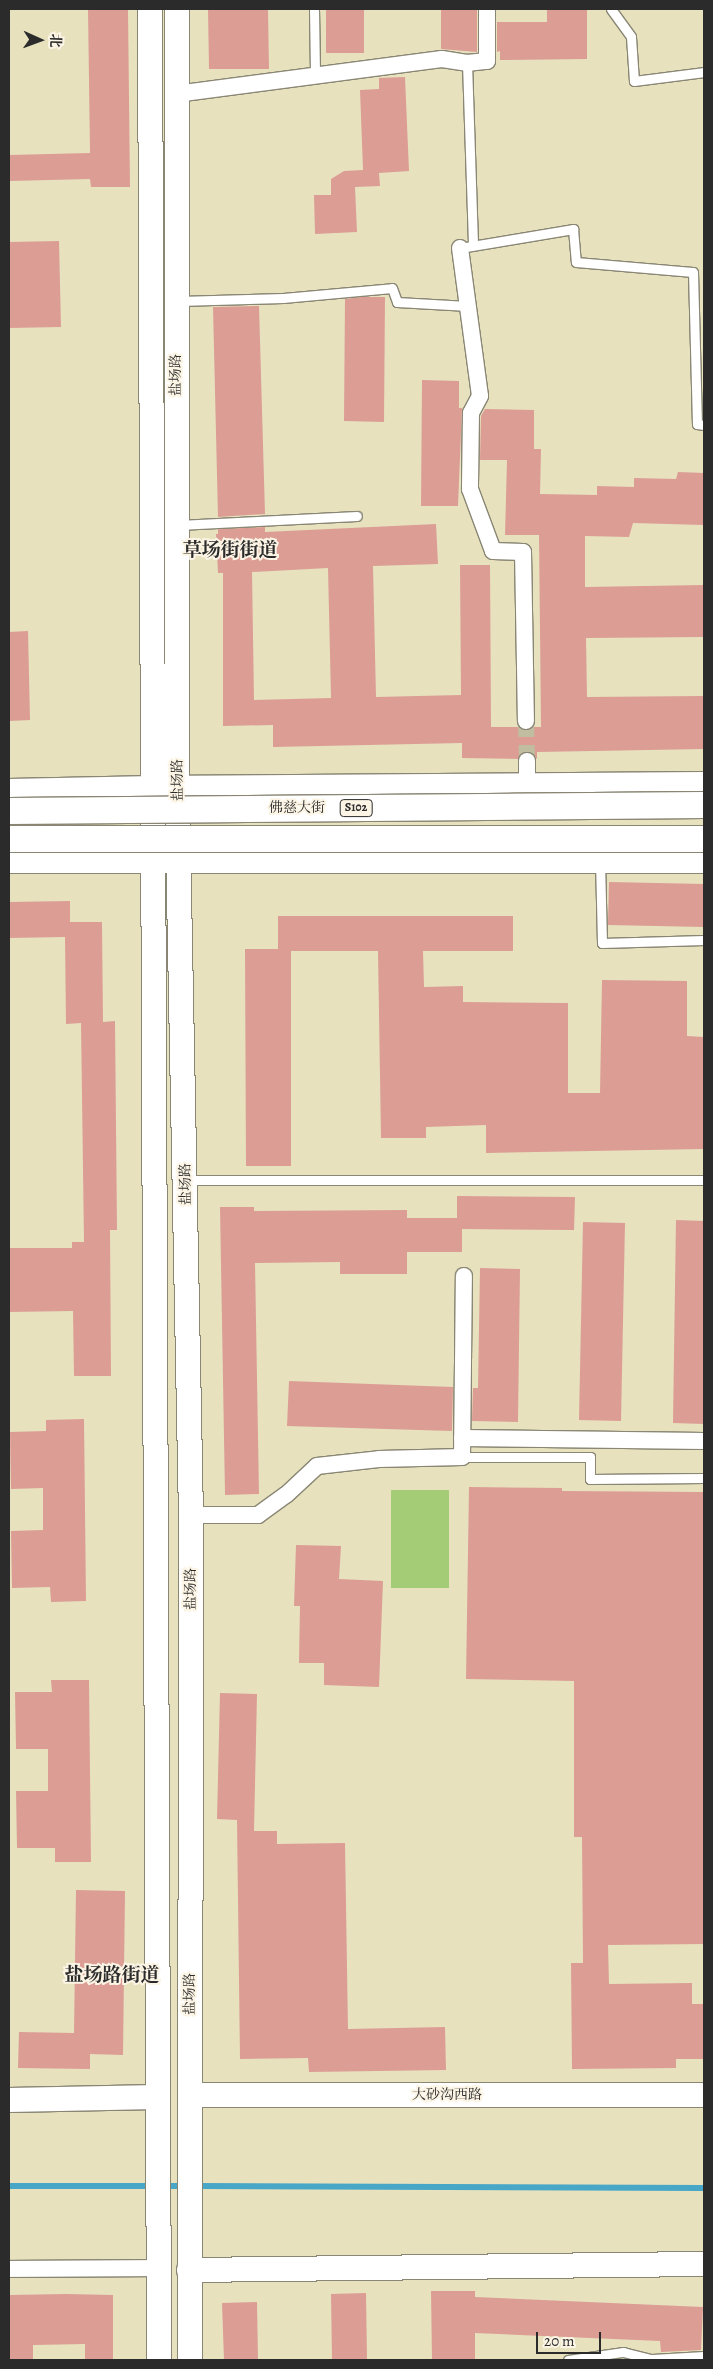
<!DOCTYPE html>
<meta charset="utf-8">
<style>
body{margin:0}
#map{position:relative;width:713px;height:2369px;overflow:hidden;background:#e7e1be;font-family:Alegreya,"Noto Serif SC",serif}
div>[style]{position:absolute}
.green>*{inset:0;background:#a4cc77}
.stream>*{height:6px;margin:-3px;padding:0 3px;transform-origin:3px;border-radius:3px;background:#48a6c7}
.building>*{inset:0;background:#dc9d95}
.street-tunnel>*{height:16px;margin-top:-8px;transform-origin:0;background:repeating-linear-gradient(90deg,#c1bda1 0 16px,transparent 0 24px)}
.roads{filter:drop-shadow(1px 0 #898674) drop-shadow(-1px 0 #898674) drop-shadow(0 1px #898674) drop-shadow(0 -1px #898674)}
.lane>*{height:9px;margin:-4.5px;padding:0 4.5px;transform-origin:4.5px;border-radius:4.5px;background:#fff}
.street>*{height:16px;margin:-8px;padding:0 8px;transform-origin:8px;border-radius:8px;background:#fff}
.secondary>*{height:24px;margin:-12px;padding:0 12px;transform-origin:12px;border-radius:12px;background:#fff}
.primary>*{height:26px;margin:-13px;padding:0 13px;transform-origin:13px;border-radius:13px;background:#fff}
.bridges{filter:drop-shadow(1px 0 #898674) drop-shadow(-1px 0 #898674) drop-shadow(0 1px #898674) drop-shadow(0 -1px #898674)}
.primary-bridge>*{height:26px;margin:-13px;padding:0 13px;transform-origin:13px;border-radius:13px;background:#fff}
span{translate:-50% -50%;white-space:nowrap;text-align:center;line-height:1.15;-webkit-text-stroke:4px #fcf5e5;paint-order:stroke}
.shield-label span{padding:1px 4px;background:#fcf5e5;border:1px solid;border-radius:4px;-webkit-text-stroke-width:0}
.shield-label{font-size:12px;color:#2b2b2b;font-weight:700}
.street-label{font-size:14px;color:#2b2b2b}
.district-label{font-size:19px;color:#2b2b2b;font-weight:700}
.frame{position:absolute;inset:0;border:10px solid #2b2b2b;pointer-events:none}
.north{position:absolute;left:15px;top:15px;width:50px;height:50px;-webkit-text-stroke:4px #fcf5e5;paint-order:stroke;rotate:92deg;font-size:14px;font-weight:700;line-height:20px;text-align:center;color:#2b2b2b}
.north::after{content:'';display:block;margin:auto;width:18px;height:22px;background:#2b2b2b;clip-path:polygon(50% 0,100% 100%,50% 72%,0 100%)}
.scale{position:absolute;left:536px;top:2332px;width:65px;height:22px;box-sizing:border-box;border:2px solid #2b2b2b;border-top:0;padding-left:6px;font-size:15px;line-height:18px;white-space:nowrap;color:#2b2b2b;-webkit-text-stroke:4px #fcf5e5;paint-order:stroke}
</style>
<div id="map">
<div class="green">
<div style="clip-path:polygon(391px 1490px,449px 1490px,449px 1588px,391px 1588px)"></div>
</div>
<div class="stream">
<div style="left:9px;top:2186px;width:144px"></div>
<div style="left:163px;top:2186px;width:23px"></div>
<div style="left:196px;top:2186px;width:508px;rotate:0.23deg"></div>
</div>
<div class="building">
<div style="clip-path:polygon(88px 9px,128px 9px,130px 187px,91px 187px,90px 179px,9px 181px,9px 155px,90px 153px)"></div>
<div style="clip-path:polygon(208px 9px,268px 9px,269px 69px,209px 69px)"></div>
<div style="clip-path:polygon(326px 9px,364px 9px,364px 53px,326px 53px)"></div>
<div style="clip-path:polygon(441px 9px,477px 9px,477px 52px,441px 49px)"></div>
<div style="clip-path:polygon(547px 9px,587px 9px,587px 59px,500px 60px,500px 51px,497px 52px,497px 22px,547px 22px)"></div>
<div style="clip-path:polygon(405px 77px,409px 171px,379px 173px,380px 186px,355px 187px,357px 232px,315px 234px,314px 195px,331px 195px,331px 179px,344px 171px,363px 170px,360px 90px,379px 89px,379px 78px)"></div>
<div style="clip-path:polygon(59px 241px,61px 327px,9px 328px,9px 242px)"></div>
<div style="clip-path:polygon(361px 297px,385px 297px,384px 422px,344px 421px,345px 299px)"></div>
<div style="clip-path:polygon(259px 306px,265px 514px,218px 517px,213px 307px)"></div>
<div style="clip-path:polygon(422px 380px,459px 381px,459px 408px,462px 408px,458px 506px,421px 506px)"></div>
<div style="clip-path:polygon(evenodd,485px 409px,534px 410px,534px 449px,541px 449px,540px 494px,597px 495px,597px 486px,634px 487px,634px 478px,676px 479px,678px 472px,704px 473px,704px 525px,633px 523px,629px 537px,585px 536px,585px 587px,704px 585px,704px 637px,586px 638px,587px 697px,704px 696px,704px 749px,537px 752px,537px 759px,532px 753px,527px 751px,522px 753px,518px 759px,462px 758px,462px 743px,273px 747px,273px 725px,223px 726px,223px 573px,218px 573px,216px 534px,218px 534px,218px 529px,265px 527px,265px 532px,436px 524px,438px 564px,373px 566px,376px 697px,461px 695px,460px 565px,490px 565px,491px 727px,518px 727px,526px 731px,534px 727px,541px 727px,539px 535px,505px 535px,507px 460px,480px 460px,481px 416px,485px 409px,328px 568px,331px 698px,254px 700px,252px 572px,328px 568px)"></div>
<div style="clip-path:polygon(28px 631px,30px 720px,9px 721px,9px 632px)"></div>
<div style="clip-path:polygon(609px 882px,704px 884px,704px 927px,608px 925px)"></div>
<div style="clip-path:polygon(70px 901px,70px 922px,102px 922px,103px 1022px,115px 1021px,117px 1230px,110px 1230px,111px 1376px,74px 1376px,73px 1311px,9px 1312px,9px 1248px,72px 1248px,72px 1242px,84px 1242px,81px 1023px,66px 1024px,65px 937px,9px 938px,9px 902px)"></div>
<div style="clip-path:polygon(278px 916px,513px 916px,513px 951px,423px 951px,424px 987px,463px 986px,463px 1002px,568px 1003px,568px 1093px,600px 1093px,602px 980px,687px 981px,687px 1036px,704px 1037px,704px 1149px,486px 1153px,486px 1125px,426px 1127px,426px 1138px,381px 1138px,378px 951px,291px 951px,291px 1166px,246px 1166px,245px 949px,278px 949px)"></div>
<div style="clip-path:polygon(457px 1196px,575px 1197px,574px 1230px,462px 1229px,462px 1252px,407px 1252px,407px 1274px,340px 1274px,340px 1262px,255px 1263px,259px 1494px,225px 1495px,220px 1207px,254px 1207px,254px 1211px,407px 1210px,407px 1218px,457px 1218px)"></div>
<div style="clip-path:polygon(676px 1220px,704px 1221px,704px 1424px,673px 1423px)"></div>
<div style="clip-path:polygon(583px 1222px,625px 1223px,621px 1421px,579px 1420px)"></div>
<div style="clip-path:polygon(480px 1268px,520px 1269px,518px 1422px,472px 1421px,473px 1388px,478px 1388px)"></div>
<div style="clip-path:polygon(289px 1381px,453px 1387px,452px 1431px,287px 1426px)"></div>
<div style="clip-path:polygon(84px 1419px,86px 1601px,51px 1602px,50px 1587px,12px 1588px,11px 1531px,43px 1530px,43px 1488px,11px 1489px,10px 1432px,46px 1431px,46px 1420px)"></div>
<div style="clip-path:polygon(469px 1487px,562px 1488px,562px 1491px,704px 1492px,704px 1944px,608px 1945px,609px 1984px,692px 1983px,692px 2004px,704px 2004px,704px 2059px,676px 2059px,676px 2068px,572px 2069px,571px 1963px,583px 1963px,582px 1837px,574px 1837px,574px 1681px,466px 1679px)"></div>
<div style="clip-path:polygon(296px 1545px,341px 1546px,339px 1579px,383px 1581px,379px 1687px,324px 1685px,324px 1663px,299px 1663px,300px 1606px,294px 1606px)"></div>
<div style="clip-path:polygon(51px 1680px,89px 1680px,91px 1862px,55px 1862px,55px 1848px,17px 1848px,16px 1791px,48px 1791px,48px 1749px,16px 1749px,15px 1692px,52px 1692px)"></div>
<div style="clip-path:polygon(220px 1693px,257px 1694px,254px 1831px,277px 1831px,277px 1844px,345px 1843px,348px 2029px,445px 2027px,446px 2070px,309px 2072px,308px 2058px,240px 2059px,237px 1820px,217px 1819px)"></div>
<div style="clip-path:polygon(76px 1890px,125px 1891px,123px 2055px,90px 2054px,90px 2069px,18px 2068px,19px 2032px,74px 2033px)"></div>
<div style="clip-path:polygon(431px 2291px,475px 2291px,475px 2297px,703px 2307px,701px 2350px,661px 2352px,660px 2341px,475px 2333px,475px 2360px,432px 2360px)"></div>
<div style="clip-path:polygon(366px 2293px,367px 2360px,332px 2360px,331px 2294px)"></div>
<div style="clip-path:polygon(66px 2294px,113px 2295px,113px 2360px,85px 2360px,85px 2344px,33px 2345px,33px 2360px,9px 2360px,9px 2295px)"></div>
<div style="clip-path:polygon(257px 2302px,258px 2360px,224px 2360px,222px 2303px)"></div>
</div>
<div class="street-tunnel">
<div style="left:526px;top:721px;width:40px;rotate:88.6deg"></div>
</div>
<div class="roads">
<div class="lane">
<div style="left:314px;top:9px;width:67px;rotate:89.1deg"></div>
<div style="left:611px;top:9px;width:34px;rotate:54deg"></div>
<div style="left:631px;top:37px;width:44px;rotate:86.1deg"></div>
<div style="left:634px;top:81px;width:71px;rotate:-7.3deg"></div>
<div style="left:467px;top:63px;width:182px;rotate:88.1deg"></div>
<div style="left:460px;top:248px;width:115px;rotate:-9.5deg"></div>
<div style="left:573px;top:229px;width:33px;rotate:85deg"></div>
<div style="left:576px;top:262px;width:117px;rotate:4.9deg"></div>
<div style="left:693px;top:272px;width:152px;rotate:88.5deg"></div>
<div style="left:697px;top:424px;width:7px;rotate:8deg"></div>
<div style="left:179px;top:301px;width:104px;rotate:-1.7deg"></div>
<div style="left:283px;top:298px;width:109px;rotate:-5.2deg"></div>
<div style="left:392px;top:288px;width:15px;rotate:70deg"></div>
<div style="left:397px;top:302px;width:71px;rotate:3.2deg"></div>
<div style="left:178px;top:525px;width:179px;rotate:-2.9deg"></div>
<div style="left:600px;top:861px;width:82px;rotate:88.6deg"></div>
<div style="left:602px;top:943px;width:102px;rotate:-1.7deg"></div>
<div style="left:187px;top:1180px;width:517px"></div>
<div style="left:462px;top:1457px;width:128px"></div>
<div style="left:590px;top:1457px;width:22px;rotate:90deg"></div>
<div style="left:590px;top:1479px;width:114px;rotate:-0.5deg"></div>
<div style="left:568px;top:2360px;width:56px;rotate:-8.3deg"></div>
<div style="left:623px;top:2352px;width:30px;rotate:14deg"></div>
<div style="left:652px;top:2359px;width:52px;rotate:-3.3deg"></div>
</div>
<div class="street">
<div style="left:176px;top:94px;width:268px;rotate:-7.5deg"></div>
<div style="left:442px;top:59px;width:25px;rotate:9deg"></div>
<div style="left:467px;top:63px;width:20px;rotate:-6deg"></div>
<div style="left:487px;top:61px;width:52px;rotate:-90deg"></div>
<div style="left:460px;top:248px;width:149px;rotate:82.3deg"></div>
<div style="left:480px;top:396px;width:19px;rotate:118deg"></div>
<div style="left:471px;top:413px;width:76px;rotate:90.8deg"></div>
<div style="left:470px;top:489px;width:66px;rotate:69.6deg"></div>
<div style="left:493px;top:551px;width:30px;rotate:2deg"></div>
<div style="left:523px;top:552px;width:169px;rotate:89deg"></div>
<div style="left:527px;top:761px;width:23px;rotate:90deg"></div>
<div style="left:462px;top:1438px;width:242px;rotate:0.7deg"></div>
<div style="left:191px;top:1515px;width:67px"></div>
<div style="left:258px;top:1515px;width:34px;rotate:-36deg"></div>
<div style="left:286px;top:1495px;width:42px;rotate:-43.1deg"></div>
<div style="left:317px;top:1466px;width:62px;rotate:-6.4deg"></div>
<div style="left:379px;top:1459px;width:83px;rotate:-1.4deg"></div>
<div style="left:462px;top:1457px;width:181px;rotate:-89.4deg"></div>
<div style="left:9px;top:2269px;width:149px;rotate:-0.4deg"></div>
</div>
<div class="secondary">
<div style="left:150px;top:9px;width:2351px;rotate:89.78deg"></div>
<div style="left:177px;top:9px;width:779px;rotate:90deg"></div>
<div style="left:177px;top:788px;width:727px;rotate:88.9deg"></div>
<div style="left:191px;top:1515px;width:845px;rotate:90.07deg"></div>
<div style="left:190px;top:2095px;width:514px"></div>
<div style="left:9px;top:2100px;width:148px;rotate:-1.2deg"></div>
<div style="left:189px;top:2270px;width:515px;rotate:-0.67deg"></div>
</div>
<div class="primary">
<div style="left:9px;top:792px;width:144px;rotate:-1.2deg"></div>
<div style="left:153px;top:789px;width:551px;rotate:-0.42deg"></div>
<div style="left:9px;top:860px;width:695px"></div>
</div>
</div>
<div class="bridges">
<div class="primary-bridge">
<div style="left:9px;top:811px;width:695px;rotate:-0.49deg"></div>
<div style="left:9px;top:839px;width:695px"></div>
</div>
</div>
<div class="shield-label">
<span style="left:356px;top:808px">S102</span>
</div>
<div class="street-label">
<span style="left:176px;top:375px;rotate:-90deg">盐场路</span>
<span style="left:178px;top:780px;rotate:-91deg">盐场路</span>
<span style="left:297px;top:808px">佛慈大街</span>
<span style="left:186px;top:1184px;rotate:-91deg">盐场路</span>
<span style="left:191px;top:1589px;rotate:-90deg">盐场路</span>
<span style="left:190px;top:1994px;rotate:-90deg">盐场路</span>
<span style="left:447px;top:2095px">大砂沟西路</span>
</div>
<div class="district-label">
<span style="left:230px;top:551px">草场街街道</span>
<span style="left:112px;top:1976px">盐场路街道</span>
</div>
<div class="frame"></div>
<div class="north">北</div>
<div class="scale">20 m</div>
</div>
